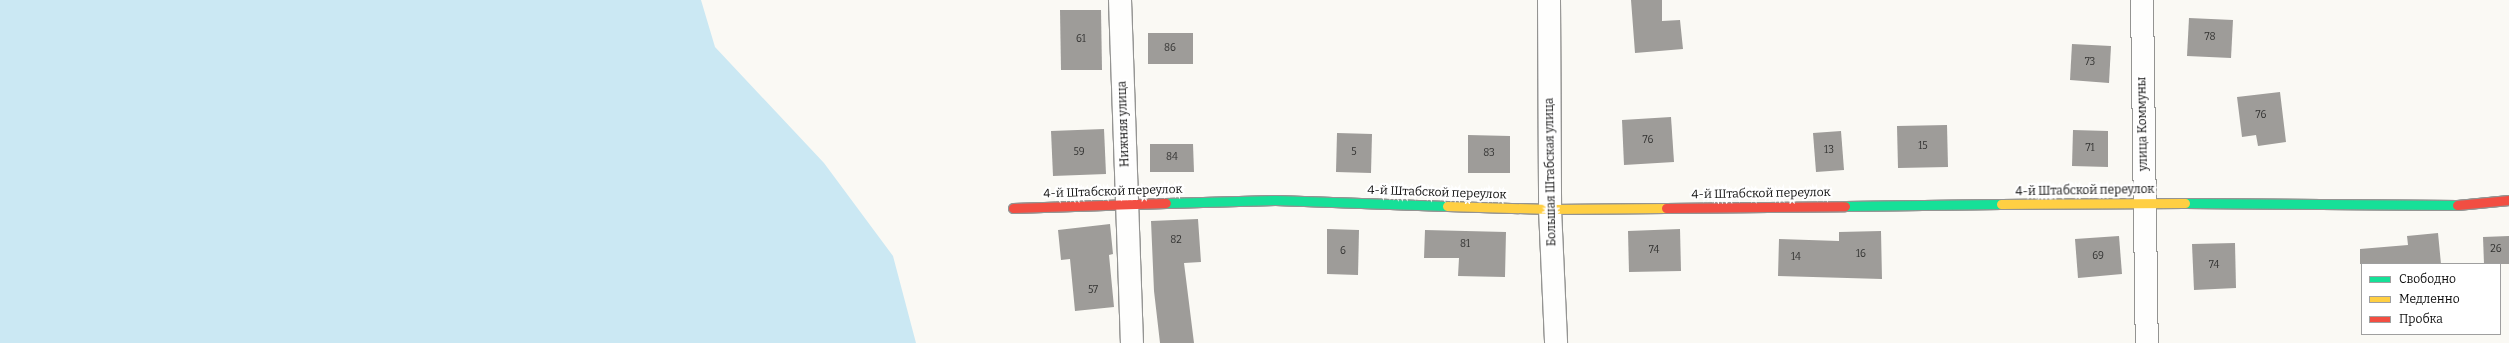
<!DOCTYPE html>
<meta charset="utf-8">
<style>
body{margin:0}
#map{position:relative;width:2509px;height:343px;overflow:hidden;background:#faf9f4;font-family:Bitter,serif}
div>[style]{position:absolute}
.water>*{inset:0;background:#cbe8f3}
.building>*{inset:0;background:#9e9c99}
.roads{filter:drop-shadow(1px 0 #949492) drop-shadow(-1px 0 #949492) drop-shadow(0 1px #949492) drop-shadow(0 -1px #949492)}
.street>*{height:22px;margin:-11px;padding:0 11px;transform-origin:11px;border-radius:11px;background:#fefefd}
.fast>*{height:9px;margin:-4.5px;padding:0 4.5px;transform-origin:4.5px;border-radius:4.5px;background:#16e098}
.slow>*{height:9px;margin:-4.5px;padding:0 4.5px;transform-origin:4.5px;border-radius:4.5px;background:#ffcf43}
.jam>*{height:9px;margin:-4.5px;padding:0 4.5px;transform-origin:4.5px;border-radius:4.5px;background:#f24e42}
span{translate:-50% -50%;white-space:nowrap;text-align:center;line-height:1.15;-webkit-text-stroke:4px #fff;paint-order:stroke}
.number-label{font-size:10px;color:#323231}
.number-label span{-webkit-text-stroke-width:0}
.street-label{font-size:12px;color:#0e0e0e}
.legend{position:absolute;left:2361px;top:263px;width:140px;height:72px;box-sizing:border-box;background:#fff;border:1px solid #9f9f9f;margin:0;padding:5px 7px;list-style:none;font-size:12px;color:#0e0e0e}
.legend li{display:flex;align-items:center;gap:8px;height:20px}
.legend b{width:20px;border:1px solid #9f9f9f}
</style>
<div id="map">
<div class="water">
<div style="clip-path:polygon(0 0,701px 0,715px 47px,824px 163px,893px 256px,916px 343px,0 343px)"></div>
</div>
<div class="building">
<div style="clip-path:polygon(1631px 0,1662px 0,1662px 21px,1680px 20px,1683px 49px,1635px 53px)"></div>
<div style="clip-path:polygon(1060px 10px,1101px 10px,1102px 70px,1061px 70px)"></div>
<div style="clip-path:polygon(2189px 18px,2233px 20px,2231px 58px,2187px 56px)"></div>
<div style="clip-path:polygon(1148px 33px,1193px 33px,1193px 64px,1148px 64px)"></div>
<div style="clip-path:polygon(2072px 44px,2111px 46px,2109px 83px,2070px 80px)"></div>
<div style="clip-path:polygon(2280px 92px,2286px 142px,2258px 146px,2256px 135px,2242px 137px,2237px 97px)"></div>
<div style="clip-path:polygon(1671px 117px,1674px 162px,1624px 165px,1622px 120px)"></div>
<div style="clip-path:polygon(1947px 125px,1948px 167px,1898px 168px,1897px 126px)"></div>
<div style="clip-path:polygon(1104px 129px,1106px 174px,1053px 176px,1051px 131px)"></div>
<div style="clip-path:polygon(2073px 130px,2108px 131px,2108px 167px,2072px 166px)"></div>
<div style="clip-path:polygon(1841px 131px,1844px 170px,1816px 172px,1813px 133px)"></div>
<div style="clip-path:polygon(1337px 133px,1372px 134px,1371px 173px,1336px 172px)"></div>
<div style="clip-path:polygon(1468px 135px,1510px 136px,1510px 173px,1468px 173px)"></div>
<div style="clip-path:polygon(1150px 144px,1193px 144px,1194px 172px,1150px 172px)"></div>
<div style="clip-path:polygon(1198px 219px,1201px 262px,1184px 263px,1194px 343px,1160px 343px,1154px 291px,1151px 221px)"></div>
<div style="clip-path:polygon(1110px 224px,1113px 254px,1109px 255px,1114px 307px,1075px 311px,1070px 259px,1061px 260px,1058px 230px)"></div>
<div style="clip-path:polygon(1327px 229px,1359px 230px,1358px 275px,1327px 274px)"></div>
<div style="clip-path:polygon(1680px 229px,1681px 271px,1629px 272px,1628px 231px)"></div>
<div style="clip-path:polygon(1425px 230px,1506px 232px,1505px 277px,1458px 276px,1459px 258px,1424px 258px)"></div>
<div style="clip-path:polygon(1881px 231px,1882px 279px,1778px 276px,1779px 239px,1839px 241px,1839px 232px)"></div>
<div style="clip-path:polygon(2438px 233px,2441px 264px,2360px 264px,2360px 249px,2408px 245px,2407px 236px)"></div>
<div style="clip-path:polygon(2119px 236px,2122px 274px,2078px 278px,2075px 239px)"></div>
<div style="clip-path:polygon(2509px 236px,2509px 264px,2484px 264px,2483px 237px)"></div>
<div style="clip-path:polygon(2235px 243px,2236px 288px,2194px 290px,2192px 244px)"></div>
</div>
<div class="roads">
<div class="street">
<div style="left:1120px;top:0;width:343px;rotate:88deg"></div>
<div style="left:1549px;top:0;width:209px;rotate:89.7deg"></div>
<div style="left:1550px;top:209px;width:134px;rotate:87.4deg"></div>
<div style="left:2142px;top:0;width:343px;rotate:89.2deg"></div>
</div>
<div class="fast">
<div style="left:1166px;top:203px;width:109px;rotate:-1.6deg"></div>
<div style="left:1275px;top:200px;width:172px;rotate:2deg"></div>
<div style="left:2185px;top:203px;width:272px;rotate:0.4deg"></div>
<div style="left:1845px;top:206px;width:156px;rotate:-0.7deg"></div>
</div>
<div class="slow">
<div style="left:2001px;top:204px;width:184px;rotate:-0.3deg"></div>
<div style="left:1447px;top:206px;width:103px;rotate:1.7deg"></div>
<div style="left:1550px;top:209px;width:116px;rotate:-0.5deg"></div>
</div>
<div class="jam">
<div style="left:2457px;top:205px;width:52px;rotate:-5.5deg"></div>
<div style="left:1013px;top:208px;width:153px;rotate:-1.9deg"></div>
<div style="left:1666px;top:208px;width:179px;rotate:-0.6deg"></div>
</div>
</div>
<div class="number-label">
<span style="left:2210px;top:38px">78</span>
<span style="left:1081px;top:40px">61</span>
<span style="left:1170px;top:49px">86</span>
<span style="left:2090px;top:63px">73</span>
<span style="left:2261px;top:116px">76</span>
<span style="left:1648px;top:141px">76</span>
<span style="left:1923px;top:147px">15</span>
<span style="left:2090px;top:149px">71</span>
<span style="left:1829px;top:151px">13</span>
<span style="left:1079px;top:153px">59</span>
<span style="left:1354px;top:153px">5</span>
<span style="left:1489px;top:154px">83</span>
<span style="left:1172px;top:158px">84</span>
<span style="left:1176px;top:241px">82</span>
<span style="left:1465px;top:245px">81</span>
<span style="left:2496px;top:250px">26</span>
<span style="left:1654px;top:251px">74</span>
<span style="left:1343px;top:252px">6</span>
<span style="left:1861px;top:255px">16</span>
<span style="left:2098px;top:257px">69</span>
<span style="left:1796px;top:258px">14</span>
<span style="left:2214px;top:266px">74</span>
<span style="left:1093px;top:291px">57</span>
</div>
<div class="street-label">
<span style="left:1124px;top:124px;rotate:-92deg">Нижняя улица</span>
<span style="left:2143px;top:124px;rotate:-91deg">улица Коммуны</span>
<span style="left:1551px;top:172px;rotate:-91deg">Большая Штабская улица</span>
<span style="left:2085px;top:191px;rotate:-1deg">4-й Штабской переулок</span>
<span style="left:1113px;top:192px;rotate:-2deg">4-й Штабской переулок</span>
<span style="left:1437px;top:193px;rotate:2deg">4-й Штабской переулок</span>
<span style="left:1761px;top:194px;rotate:-1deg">4-й Штабской переулок</span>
</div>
<ul class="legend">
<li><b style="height:5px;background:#16e098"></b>Свободно</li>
<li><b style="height:5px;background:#ffcf43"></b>Медленно</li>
<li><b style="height:5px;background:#f24e42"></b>Пробка</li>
</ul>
</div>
